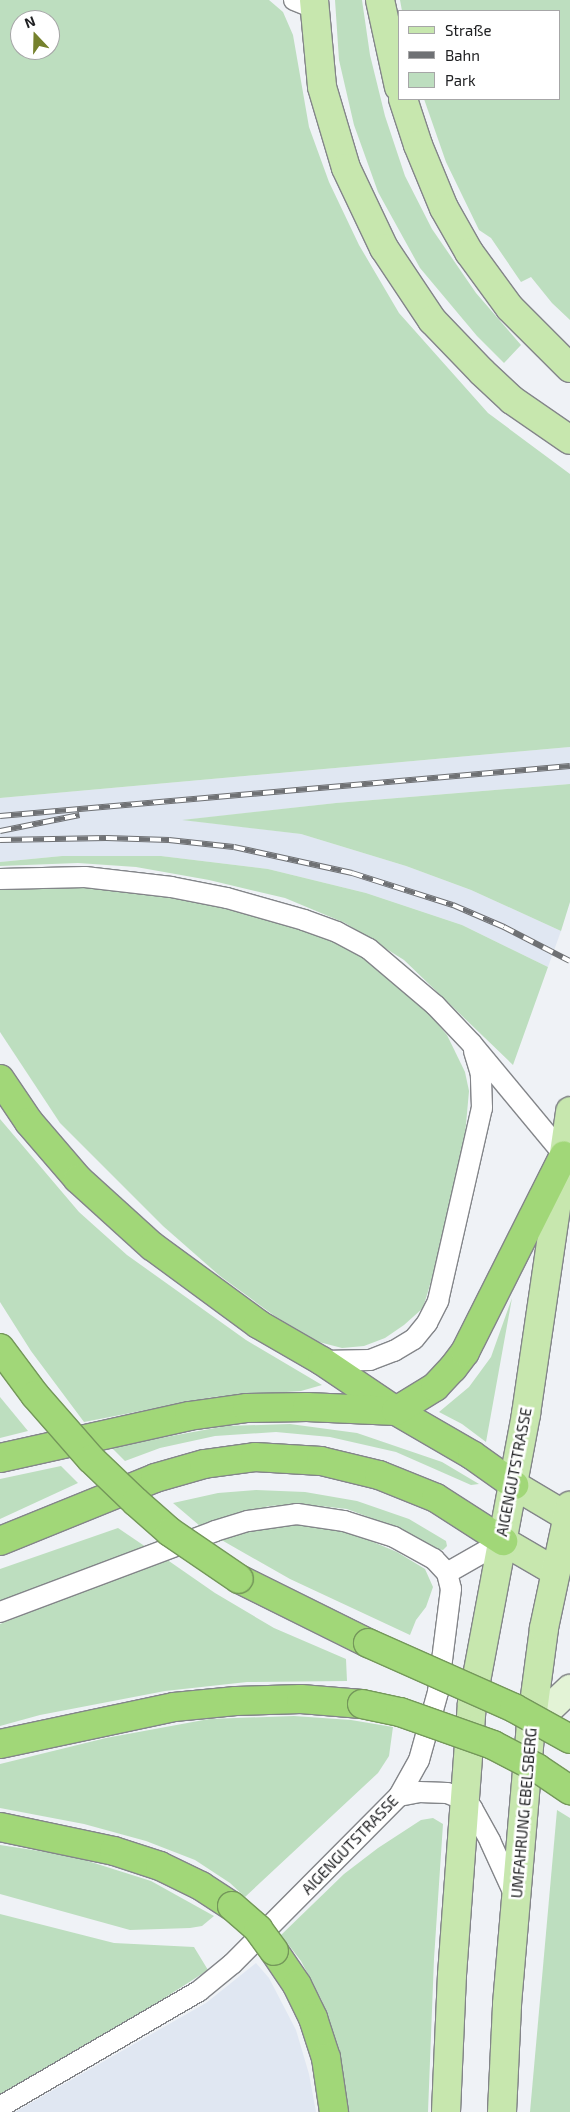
<!DOCTYPE html>
<meta charset="utf-8">
<style>
body{margin:0}
#map{position:relative;width:570px;height:2112px;overflow:hidden;background:#eff2f6;font-family:"Exo 2",sans-serif}
div>[style]{position:absolute}
.built>*{inset:0;background:#e0e7f2}
.green>*{inset:0;background:#bddebf}
.roads{filter:drop-shadow(1px 0 #838589) drop-shadow(-1px 0 #838589) drop-shadow(0 1px #838589) drop-shadow(0 -1px #838589)}
.lane>*{height:20px;margin:-10px;padding:0 10px;transform-origin:10px;border-radius:10px;background:#fff}
.secondary>*{height:28px;margin:-14px;padding:0 14px;transform-origin:14px;border-radius:14px;background:#e3f3d6}
.primary>*{height:28px;margin:-14px;padding:0 14px;transform-origin:14px;border-radius:14px;background:#c7e7ae}
.highway>*{height:28px;margin:-14px;padding:0 14px;transform-origin:14px;border-radius:14px;background:#a1d778}
.rail>*{height:5.5px;margin-top:-2.75px;transform-origin:0;background:repeating-linear-gradient(90deg,#fff 0 11px,#6f7174 0 22px);box-sizing:border-box;border-block:1px solid #6f7174}
.bridges{filter:drop-shadow(1px 0 #74975a) drop-shadow(-1px 0 #74975a) drop-shadow(0 1px #74975a) drop-shadow(0 -1px #74975a)}
.highway-bridge>*{height:28px;margin:-14px;padding:0 14px;transform-origin:14px;border-radius:14px;background:#a1d778}
span{translate:-50% -50%;white-space:nowrap;text-align:center;line-height:1.15;-webkit-text-stroke:5px #fff;paint-order:stroke}
.street-label{font-size:15px;color:#202123}
.legend{position:absolute;left:398px;top:10px;width:162px;height:90px;box-sizing:border-box;background:#fff;border:1px solid #a6a6a7;margin:0;padding:6px 9px;list-style:none;font-size:15px;color:#202123}
.legend li{display:flex;align-items:center;gap:10px;height:25px}
.legend b{width:25px;border:1px solid #a6a6a7}
.north{position:absolute;left:10px;top:10px;width:50px;height:50px;box-sizing:border-box;background:#fff;border:1px solid #a6a6a7;border-radius:50%;rotate:339deg;font-size:14px;font-weight:700;line-height:20px;text-align:center;color:#202123}
.north::after{content:'';display:block;margin:auto;width:18px;height:22px;background:#75812d;clip-path:polygon(50% 0,100% 100%,50% 72%,0 100%)}
</style>
<div id="map">
<div class="built">
<div style="clip-path:polygon(570px 747px,570px 784px,336px 803px,185px 820px,301px 834px,406px 866px,471px 890px,561px 931px,548px 967px,462px 925px,366px 893px,268px 869px,161px 856px,62px 856px,0 862px,0 798px)"></div>
<div style="clip-path:polygon(256px 1963px,269px 1978px,296px 2030px,309px 2074px,316px 2112px,15px 2112px,206px 2003px)"></div>
</div>
<div class="green">
<div style="clip-path:polygon(evenodd,0 0,269px 0,283px 12px,293px 35px,309px 127px,329px 182px,359px 245px,399px 313px,488px 413px,570px 474px,570px 747px,0 798px,0 0,20px 20px,50px 20px,50px 50px,20px 50px,20px 20px)"></div>
<div style="clip-path:polygon(335px 0,362px 0,370px 55px,385px 116px,405px 176px,432px 229px,476px 293px,521px 345px,504px 363px,477px 336px,420px 268px,378px 192px,354px 125px,339px 60px)"></div>
<div style="clip-path:polygon(400px 0,570px 0,570px 320px,552px 303px,531px 277px,521px 282px,491px 238px,479px 230px,446px 162px,424px 99px,559px 99px,559px 11px,402px 11px)"></div>
<div style="clip-path:polygon(570px 784px,570px 902px,561px 931px,471px 890px,406px 866px,301px 834px,182px 820px,336px 803px)"></div>
<div style="clip-path:polygon(62px 856px,161px 856px,268px 869px,366px 893px,462px 925px,548px 967px,513px 1065px,404px 960px,345px 923px,285px 898px,209px 880px,136px 867px,78px 863px,0 866px,0 862px)"></div>
<div style="clip-path:polygon(72px 886px,129px 889px,196px 901px,323px 935px,371px 961px,419px 1001px,447px 1035px,465px 1072px,469px 1091px,464px 1146px,435px 1268px,423px 1308px,404px 1325px,385px 1338px,364px 1346px,342px 1348px,319px 1342px,276px 1317px,220px 1276px,163px 1226px,60px 1123px,0 1032px,0 887px)"></div>
<div style="clip-path:polygon(0 1119px,79px 1212px,127px 1255px,246px 1340px,322px 1385px,301px 1391px,213px 1397px,84px 1422px,31px 1351px,0 1302px)"></div>
<div style="clip-path:polygon(512px 1298px,486px 1442px,462px 1424px,439px 1412px,469px 1387px,491px 1357px)"></div>
<div style="clip-path:polygon(0 1397px,28px 1431px,0 1438px)"></div>
<div style="clip-path:polygon(290px 1424px,357px 1433px,442px 1462px,479px 1484px,471px 1485px,396px 1452px,330px 1437px,276px 1432px,215px 1436px,160px 1448px,125px 1461px,111px 1447px,226px 1426px)"></div>
<div style="clip-path:polygon(61px 1466px,78px 1483px,0 1519px,0 1479px)"></div>
<div style="clip-path:polygon(256px 1490px,305px 1492px,357px 1501px,409px 1519px,446px 1541px,447px 1546px,443px 1550px,438px 1549px,384px 1523px,347px 1509px,302px 1504px,269px 1506px,200px 1526px,173px 1503px,218px 1493px)"></div>
<div style="clip-path:polygon(302px 1524px,347px 1531px,397px 1552px,425px 1569px,433px 1587px,426px 1607px,416px 1620px,410px 1635px,290px 1579px,218px 1538px,270px 1525px)"></div>
<div style="clip-path:polygon(118px 1528px,146px 1547px,0 1602px,0 1569px)"></div>
<div style="clip-path:polygon(166px 1559px,215px 1593px,274px 1628px,346px 1659px,347px 1681px,247px 1682px,165px 1691px,40px 1715px,0 1726px,0 1624px)"></div>
<div style="clip-path:polygon(294px 1716px,351px 1720px,393px 1727px,389px 1756px,378px 1773px,245px 1897px,230px 1883px,195px 1860px,146px 1841px,84px 1824px,0 1808px,0 1764px,106px 1738px,209px 1719px)"></div>
<div style="clip-path:polygon(557px 1810px,570px 1818px,570px 2112px,530px 2112px)"></div>
<div style="clip-path:polygon(433px 1818px,443px 1824px,434px 1959px,428px 2112px,349px 2112px,341px 2062px,322px 2001px,301px 1961px,281px 1935px,344px 1874px,378px 1848px,421px 1820px)"></div>
<div style="clip-path:polygon(0 1845px,72px 1856px,151px 1881px,214px 1916px,202px 1926px,190px 1928px,130px 1930px,0 1894px)"></div>
<div style="clip-path:polygon(0 1914px,114px 1943px,194px 1947px,208px 1970px,107px 2035px,0 2094px)"></div>
</div>
<div class="roads">
<div class="lane">
<div style="left:294px;top:0;width:22px;rotate:22deg"></div>
<div style="left:0;top:879px;width:85px;rotate:-1.3deg"></div>
<div style="left:85px;top:877px;width:87px;rotate:6.6deg"></div>
<div style="left:171px;top:887px;width:57px;rotate:11.1deg"></div>
<div style="left:227px;top:898px;width:80px;rotate:15.9deg"></div>
<div style="left:304px;top:920px;width:35px;rotate:20deg"></div>
<div style="left:337px;top:932px;width:36px;rotate:28deg"></div>
<div style="left:369px;top:949px;width:87px;rotate:40.3deg"></div>
<div style="left:435px;top:1005px;width:54px;rotate:46.5deg"></div>
<div style="left:472px;top:1044px;width:144px;rotate:50.3deg"></div>
<div style="left:322px;top:1361px;width:48px;rotate:-1.2deg"></div>
<div style="left:370px;top:1360px;width:26px;rotate:-21deg"></div>
<div style="left:394px;top:1351px;width:23px;rotate:-31deg"></div>
<div style="left:414px;top:1339px;width:21px;rotate:-51deg"></div>
<div style="left:427px;top:1323px;width:25px;rotate:-63deg"></div>
<div style="left:438px;top:1301px;width:198px;rotate:-77.2deg"></div>
<div style="left:482px;top:1108px;width:34px;rotate:-92deg"></div>
<div style="left:481px;top:1074px;width:24px;rotate:-107deg"></div>
<div style="left:447px;top:1573px;width:64px;rotate:-29.7deg"></div>
<div style="left:0;top:1612px;width:230px;rotate:-20.6deg"></div>
<div style="left:215px;top:1531px;width:34px;rotate:-17deg"></div>
<div style="left:248px;top:1521px;width:49px;rotate:-8.1deg"></div>
<div style="left:297px;top:1514px;width:48px;rotate:8.5deg"></div>
<div style="left:344px;top:1521px;width:52px;rotate:17.7deg"></div>
<div style="left:394px;top:1537px;width:46px;rotate:28.8deg"></div>
<div style="left:434px;top:1559px;width:19px;rotate:47deg"></div>
<div style="left:447px;top:1573px;width:16px;rotate:76deg"></div>
<div style="left:451px;top:1589px;width:104px;rotate:97.2deg"></div>
<div style="left:438px;top:1692px;width:71px;rotate:105.6deg"></div>
<div style="left:419px;top:1760px;width:41px;rotate:119.1deg"></div>
<div style="left:399px;top:1796px;width:237px;rotate:134.8deg"></div>
<div style="left:232px;top:1964px;width:43px;rotate:140.7deg"></div>
<div style="left:199px;top:1991px;width:230px;rotate:149.8deg"></div>
<div style="left:399px;top:1796px;width:20px;rotate:-11deg"></div>
<div style="left:419px;top:1792px;width:28px;rotate:2deg"></div>
<div style="left:447px;top:1793px;width:17px;rotate:21deg"></div>
<div style="left:463px;top:1799px;width:13px;rotate:45deg"></div>
<div style="left:472px;top:1808px;width:38px;rotate:61deg"></div>
<div style="left:490px;top:1841px;width:63px;rotate:65.5deg"></div>
</div>
<div class="secondary">
<div style="left:531px;top:1726px;width:54px;rotate:-43.5deg"></div>
</div>
<div class="primary">
<div style="left:314px;top:0;width:87px;rotate:84.7deg"></div>
<div style="left:322px;top:87px;width:84px;rotate:73.5deg"></div>
<div style="left:346px;top:168px;width:89px;rotate:64.6deg"></div>
<div style="left:384px;top:248px;width:87px;rotate:56.3deg"></div>
<div style="left:432px;top:320px;width:72px;rotate:46.1deg"></div>
<div style="left:482px;top:372px;width:41px;rotate:43deg"></div>
<div style="left:512px;top:400px;width:70px;rotate:34.6deg"></div>
<div style="left:380px;top:0;width:89px;rotate:77.7deg"></div>
<div style="left:403px;top:99px;width:48px;rotate:71.9deg"></div>
<div style="left:418px;top:145px;width:68px;rotate:67.6deg"></div>
<div style="left:444px;top:208px;width:51px;rotate:60.4deg"></div>
<div style="left:469px;top:252px;width:69px;rotate:53.8deg"></div>
<div style="left:510px;top:308px;width:85px;rotate:45deg"></div>
<div style="left:514px;top:1485px;width:63px;rotate:30.7deg"></div>
<div style="left:503px;top:1541px;width:61px;rotate:30.3deg"></div>
<div style="left:446px;top:2112px;width:137px;rotate:-87.5deg"></div>
<div style="left:452px;top:1975px;width:273px;rotate:-85.8deg"></div>
<div style="left:472px;top:1703px;width:294px;rotate:-79.4deg"></div>
<div style="left:526px;top:1414px;width:306px;rotate:-81.7deg"></div>
<div style="left:502px;top:2112px;width:108px;rotate:-87.3deg"></div>
<div style="left:507px;top:2004px;width:279px;rotate:-85.1deg"></div>
<div style="left:531px;top:1726px;width:99px;rotate:-82.4deg"></div>
<div style="left:544px;top:1628px;width:125px;rotate:-78deg"></div>
</div>
<div class="highway">
<div style="left:0;top:1079px;width:52px;rotate:56deg"></div>
<div style="left:29px;top:1122px;width:75px;rotate:49.3deg"></div>
<div style="left:78px;top:1179px;width:100px;rotate:42.2deg"></div>
<div style="left:152px;top:1246px;width:132px;rotate:36.3deg"></div>
<div style="left:258px;top:1324px;width:74px;rotate:30deg"></div>
<div style="left:322px;top:1361px;width:89px;rotate:34deg"></div>
<div style="left:396px;top:1411px;width:88px;rotate:30.1deg"></div>
<div style="left:472px;top:1455px;width:52px;rotate:35.5deg"></div>
<div style="left:0;top:1458px;width:194px;rotate:-12.5deg"></div>
<div style="left:189px;top:1416px;width:59px;rotate:-7.9deg"></div>
<div style="left:247px;top:1408px;width:60px;rotate:-1deg"></div>
<div style="left:307px;top:1407px;width:89px;rotate:2.6deg"></div>
<div style="left:396px;top:1411px;width:46px;rotate:-31.6deg"></div>
<div style="left:435px;top:1387px;width:26px;rotate:-47deg"></div>
<div style="left:453px;top:1368px;width:20px;rotate:-53deg"></div>
<div style="left:465px;top:1352px;width:220px;rotate:-63.3deg"></div>
<div style="left:0;top:1541px;width:167px;rotate:-22.1deg"></div>
<div style="left:155px;top:1478px;width:51px;rotate:-15.9deg"></div>
<div style="left:204px;top:1464px;width:51px;rotate:-7.8deg"></div>
<div style="left:255px;top:1457px;width:66px;rotate:3.5deg"></div>
<div style="left:321px;top:1461px;width:60px;rotate:13.6deg"></div>
<div style="left:379px;top:1475px;width:61px;rotate:22deg"></div>
<div style="left:436px;top:1498px;width:80px;rotate:32.7deg"></div>
<div style="left:239px;top:1579px;width:144px;rotate:26.4deg"></div>
<div style="left:0;top:1744px;width:178px;rotate:-12deg"></div>
<div style="left:174px;top:1707px;width:62px;rotate:-5.5deg"></div>
<div style="left:236px;top:1701px;width:65px;rotate:-1.8deg"></div>
<div style="left:301px;top:1699px;width:61px;rotate:4.7deg"></div>
<div style="left:0;top:1827px;width:116px;rotate:11.9deg"></div>
<div style="left:114px;top:1851px;width:48px;rotate:18.1deg"></div>
<div style="left:160px;top:1866px;width:46px;rotate:26deg"></div>
<div style="left:201px;top:1886px;width:37px;rotate:33deg"></div>
<div style="left:274px;top:1951px;width:41px;rotate:55.9deg"></div>
<div style="left:297px;top:1985px;width:37px;rotate:64deg"></div>
<div style="left:313px;top:2018px;width:42px;rotate:72deg"></div>
<div style="left:326px;top:2058px;width:55px;rotate:81.6deg"></div>
</div>
</div>
<div class="rail">
<div style="left:0;top:816px;width:572px;rotate:-5.01deg"></div>
<div style="left:0;top:831px;width:81px;rotate:-11.4deg"></div>
<div style="left:0;top:840px;width:106px;rotate:-1.1deg"></div>
<div style="left:106px;top:838px;width:63px;rotate:1.8deg"></div>
<div style="left:169px;top:840px;width:65px;rotate:6.1deg"></div>
<div style="left:234px;top:847px;width:121px;rotate:12.4deg"></div>
<div style="left:352px;top:873px;width:106px;rotate:17.6deg"></div>
<div style="left:453px;top:905px;width:56px;rotate:23.3deg"></div>
<div style="left:504px;top:927px;width:74px;rotate:27.3deg"></div>
</div>
<div class="bridges">
<div class="highway-bridge">
<div style="left:0;top:1348px;width:59px;rotate:53.3deg"></div>
<div style="left:35px;top:1395px;width:85px;rotate:48.8deg"></div>
<div style="left:91px;top:1459px;width:62px;rotate:43.7deg"></div>
<div style="left:136px;top:1502px;width:45px;rotate:41.4deg"></div>
<div style="left:170px;top:1532px;width:83px;rotate:34.3deg"></div>
<div style="left:368px;top:1643px;width:160px;rotate:24deg"></div>
<div style="left:514px;top:1708px;width:64px;rotate:29deg"></div>
<div style="left:362px;top:1704px;width:39px;rotate:12deg"></div>
<div style="left:400px;top:1712px;width:99px;rotate:19.5deg"></div>
<div style="left:493px;top:1745px;width:50px;rotate:27.6deg"></div>
<div style="left:537px;top:1768px;width:40px;rotate:34deg"></div>
<div style="left:232px;top:1906px;width:35px;rotate:41deg"></div>
<div style="left:258px;top:1929px;width:27px;rotate:54deg"></div>
</div>
</div>
<div class="street-label">
<span style="left:514px;top:1472px;rotate:-79deg">AIGENGUTSTRASSE</span>
<span style="left:524px;top:1813px;rotate:-85deg">UMFAHRUNG EBELSBERG</span>
<span style="left:350px;top:1845px;rotate:-46deg">AIGENGUTSTRASSE</span>
</div>
<ul class="legend">
<li><b style="height:6px;background:#c7e7ae"></b>Straße</li>
<li><b style="height:6px;background:#6f7174"></b>Bahn</li>
<li><b style="height:14px;background:#bddebf"></b>Park</li>
</ul>
<div class="north">N</div>
</div>
